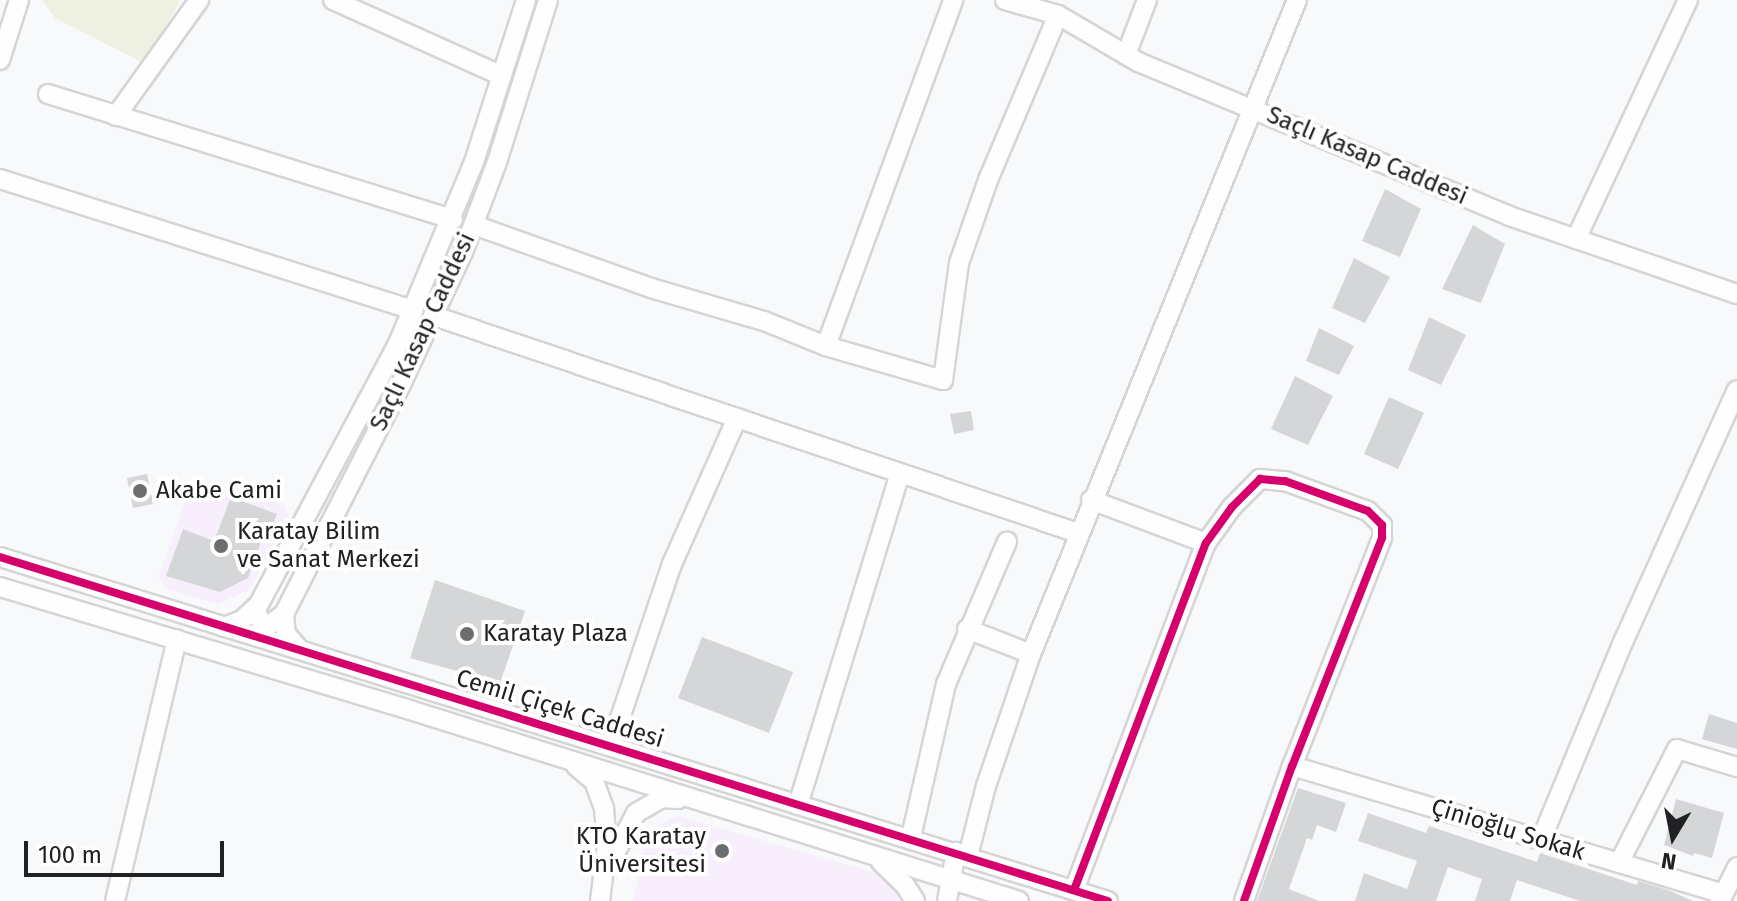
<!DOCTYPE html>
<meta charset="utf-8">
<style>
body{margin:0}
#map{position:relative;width:1737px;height:901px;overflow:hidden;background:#f8f9fb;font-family:"Fira Sans",sans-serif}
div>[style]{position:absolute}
.education>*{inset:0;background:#f7f0fc}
.green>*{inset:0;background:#eef0e1}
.building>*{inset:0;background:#d5d6d7}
.roads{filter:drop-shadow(2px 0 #d4d5d6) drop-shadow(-2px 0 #d4d5d6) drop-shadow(0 2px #d4d5d6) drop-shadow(0 -2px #d4d5d6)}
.minor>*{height:18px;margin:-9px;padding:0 9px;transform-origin:9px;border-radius:9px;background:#fefefe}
.cycleway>*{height:8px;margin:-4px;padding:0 4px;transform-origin:4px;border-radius:4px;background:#d6006c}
.dots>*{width:22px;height:22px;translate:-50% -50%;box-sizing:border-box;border:4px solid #fff;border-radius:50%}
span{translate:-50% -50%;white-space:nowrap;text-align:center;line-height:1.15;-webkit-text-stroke:8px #fff;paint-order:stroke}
.street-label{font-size:24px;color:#202122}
.poi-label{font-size:24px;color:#202122}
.left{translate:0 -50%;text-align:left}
.right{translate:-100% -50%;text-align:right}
.north{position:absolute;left:1633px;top:797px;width:80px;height:80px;-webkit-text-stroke:6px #fff;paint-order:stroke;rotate:190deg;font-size:22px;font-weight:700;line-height:32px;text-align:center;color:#202122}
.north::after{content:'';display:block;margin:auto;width:28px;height:36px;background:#202122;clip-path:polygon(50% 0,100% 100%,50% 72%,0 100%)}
.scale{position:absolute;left:24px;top:841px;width:200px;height:36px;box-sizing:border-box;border:4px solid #202122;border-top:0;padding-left:10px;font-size:24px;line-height:28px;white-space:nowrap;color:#202122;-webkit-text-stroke:6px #fff;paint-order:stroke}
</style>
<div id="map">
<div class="education">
<div style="clip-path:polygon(204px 480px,283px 504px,289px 516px,249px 590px,217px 604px,165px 588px,159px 576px,191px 486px)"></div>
<div style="clip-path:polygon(677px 816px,870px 871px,901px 893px,903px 901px,633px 901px,648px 831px)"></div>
</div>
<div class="green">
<div style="clip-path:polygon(42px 0,181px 0,144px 63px,55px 18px)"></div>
</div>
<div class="building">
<div style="clip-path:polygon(1385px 189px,1421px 209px,1400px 257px,1362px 241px)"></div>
<div style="clip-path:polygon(1473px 225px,1505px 244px,1481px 303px,1442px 289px)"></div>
<div style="clip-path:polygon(1354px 258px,1390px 277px,1365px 323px,1332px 308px)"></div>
<div style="clip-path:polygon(1429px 317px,1466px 335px,1441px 385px,1408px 370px)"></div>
<div style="clip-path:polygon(1319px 328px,1354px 346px,1339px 375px,1306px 361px)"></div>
<div style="clip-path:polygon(1295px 376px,1333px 396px,1308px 445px,1271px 429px)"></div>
<div style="clip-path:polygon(1389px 397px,1424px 413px,1398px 469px,1364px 454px)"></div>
<div style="clip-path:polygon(971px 411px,974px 430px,954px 434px,950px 414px)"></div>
<div style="clip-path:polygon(147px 474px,153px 504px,133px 508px,127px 478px)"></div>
<div style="clip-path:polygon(231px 497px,277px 514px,267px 541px,262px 539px,248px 578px,220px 592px,166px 576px,183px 529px,214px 541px)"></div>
<div style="clip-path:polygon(435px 580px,525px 611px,500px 683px,410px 658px)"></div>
<div style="clip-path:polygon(702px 637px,793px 672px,769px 733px,678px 698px)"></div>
<div style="clip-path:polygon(1709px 714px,1737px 723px,1737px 749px,1702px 739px)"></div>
<div style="clip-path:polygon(1298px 788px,1346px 803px,1336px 832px,1317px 825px,1312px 840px,1307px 838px,1289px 889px,1319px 901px,1257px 901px)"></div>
<div style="clip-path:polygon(1676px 799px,1724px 813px,1712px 858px,1694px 853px,1693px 856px,1664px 845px)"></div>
<div style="clip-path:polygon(1368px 813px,1426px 833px,1429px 826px,1537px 862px,1540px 853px,1637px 885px,1638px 881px,1668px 890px,1693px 901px,1580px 901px,1517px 880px,1510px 901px,1475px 901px,1482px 879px,1448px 867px,1436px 901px,1355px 901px,1364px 873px,1407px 889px,1417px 861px,1358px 841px)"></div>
</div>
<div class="roads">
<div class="minor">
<div style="left:333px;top:0;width:185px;rotate:24.2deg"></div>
<div style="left:1005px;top:0;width:55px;rotate:15.8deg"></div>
<div style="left:1058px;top:15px;width:93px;rotate:30.4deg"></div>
<div style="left:1138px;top:62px;width:402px;rotate:22.5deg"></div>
<div style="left:1509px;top:216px;width:241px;rotate:18.9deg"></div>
<div style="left:1126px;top:55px;width:59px;rotate:-69.1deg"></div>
<div style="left:0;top:60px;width:63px;rotate:-72.4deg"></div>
<div style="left:48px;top:94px;width:424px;rotate:17.2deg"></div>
<div style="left:116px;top:116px;width:143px;rotate:-54.4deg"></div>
<div style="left:0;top:179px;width:434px;rotate:17.6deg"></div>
<div style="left:474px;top:225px;width:188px;rotate:19.6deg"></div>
<div style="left:651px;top:288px;width:118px;rotate:16.3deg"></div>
<div style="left:764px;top:321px;width:67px;rotate:22deg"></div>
<div style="left:826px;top:346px;width:122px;rotate:16.2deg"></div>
<div style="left:943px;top:380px;width:118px;rotate:-82.2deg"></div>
<div style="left:959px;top:263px;width:88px;rotate:-70.7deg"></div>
<div style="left:988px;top:180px;width:179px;rotate:-67deg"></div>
<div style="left:1576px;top:239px;width:264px;rotate:-64.9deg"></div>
<div style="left:434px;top:316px;width:680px;rotate:18.62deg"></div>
<div style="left:826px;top:346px;width:369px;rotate:-69.8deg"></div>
<div style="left:1091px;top:500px;width:123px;rotate:20.5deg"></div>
<div style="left:0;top:557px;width:1160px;rotate:17.25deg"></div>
<div style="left:0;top:587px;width:428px;rotate:16.7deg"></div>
<div style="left:410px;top:710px;width:638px;rotate:17.41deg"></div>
<div style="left:255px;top:610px;width:13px;rotate:63deg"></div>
<div style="left:261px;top:622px;width:9px;rotate:21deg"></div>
<div style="left:269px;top:625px;width:19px;rotate:-36deg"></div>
<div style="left:224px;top:627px;width:19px;rotate:-21deg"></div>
<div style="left:242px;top:620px;width:23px;rotate:-43deg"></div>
<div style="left:259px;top:604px;width:293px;rotate:-61.9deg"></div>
<div style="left:397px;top:346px;width:199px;rotate:-67.3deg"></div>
<div style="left:474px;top:162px;width:170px;rotate:-72.2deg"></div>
<div style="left:967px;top:629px;width:69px;rotate:21.3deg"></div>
<div style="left:300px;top:650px;width:21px;rotate:-131deg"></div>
<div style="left:286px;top:634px;width:20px;rotate:-96deg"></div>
<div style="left:284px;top:614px;width:263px;rotate:-63deg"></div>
<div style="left:403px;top:380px;width:141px;rotate:-64.9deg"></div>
<div style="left:463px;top:252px;width:96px;rotate:-69.3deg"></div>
<div style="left:497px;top:162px;width:170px;rotate:-72.5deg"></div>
<div style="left:611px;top:745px;width:191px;rotate:-71.4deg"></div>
<div style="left:672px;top:564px;width:160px;rotate:-66deg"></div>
<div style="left:576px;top:766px;width:23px;rotate:40deg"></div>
<div style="left:594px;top:781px;width:30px;rotate:70deg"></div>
<div style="left:604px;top:809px;width:35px;rotate:85deg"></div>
<div style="left:607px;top:844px;width:57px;rotate:97deg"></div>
<div style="left:1292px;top:766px;width:450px;rotate:16.5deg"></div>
<div style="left:798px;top:805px;width:347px;rotate:-72.9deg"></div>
<div style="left:911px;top:837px;width:157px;rotate:-77.1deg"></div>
<div style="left:946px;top:684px;width:155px;rotate:-66.8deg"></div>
<div style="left:1541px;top:840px;width:217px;rotate:-67.5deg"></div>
<div style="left:1624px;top:640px;width:274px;rotate:-65.7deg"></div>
<div style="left:968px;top:856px;width:72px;rotate:-75.6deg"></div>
<div style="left:986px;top:786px;width:139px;rotate:-71.2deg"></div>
<div style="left:1031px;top:654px;width:706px;rotate:-67.87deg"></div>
<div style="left:881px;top:862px;width:33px;rotate:44deg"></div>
<div style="left:905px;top:885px;width:19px;rotate:58deg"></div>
<div style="left:610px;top:863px;width:56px;rotate:-62.5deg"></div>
<div style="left:636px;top:813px;width:30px;rotate:-30deg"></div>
<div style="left:662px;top:798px;width:16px;rotate:4deg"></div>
<div style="left:1619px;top:863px;width:128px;rotate:-63deg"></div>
<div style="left:1677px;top:749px;width:63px;rotate:16.7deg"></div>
<div style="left:1074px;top:890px;width:371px;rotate:-69.2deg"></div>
<div style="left:1206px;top:543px;width:44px;rotate:-54.2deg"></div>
<div style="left:1232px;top:507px;width:40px;rotate:-45deg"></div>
<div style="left:1260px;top:479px;width:25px;rotate:5deg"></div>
<div style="left:1285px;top:481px;width:88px;rotate:19.9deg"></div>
<div style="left:1368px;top:511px;width:20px;rotate:45deg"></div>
<div style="left:1382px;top:525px;width:13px;rotate:90deg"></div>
<div style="left:1382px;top:538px;width:245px;rotate:111.5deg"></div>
<div style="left:1292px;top:766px;width:143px;rotate:109.6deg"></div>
<div style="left:115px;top:901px;width:269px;rotate:-76.7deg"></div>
<div style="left:947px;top:901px;width:50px;rotate:-79.6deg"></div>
<div style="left:1720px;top:901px;width:38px;rotate:-63deg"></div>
</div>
</div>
<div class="cycleway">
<div style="left:0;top:557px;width:1160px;rotate:17.25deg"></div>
<div style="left:1074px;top:890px;width:371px;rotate:-69.2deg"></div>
<div style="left:1206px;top:543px;width:44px;rotate:-54.2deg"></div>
<div style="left:1232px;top:507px;width:40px;rotate:-45deg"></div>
<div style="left:1260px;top:479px;width:25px;rotate:5deg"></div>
<div style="left:1285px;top:481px;width:88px;rotate:19.9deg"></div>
<div style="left:1368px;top:511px;width:20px;rotate:45deg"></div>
<div style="left:1382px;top:525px;width:13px;rotate:90deg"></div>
<div style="left:1382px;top:538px;width:245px;rotate:111.5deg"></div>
<div style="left:1292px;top:766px;width:143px;rotate:109.6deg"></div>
</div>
<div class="dots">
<div style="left:140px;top:491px;background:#6c6d6e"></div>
<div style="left:221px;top:546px;background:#6c6d6e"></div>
<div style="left:467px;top:634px;background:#6c6d6e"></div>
<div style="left:722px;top:851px;background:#6c6d6e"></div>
</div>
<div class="street-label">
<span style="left:1367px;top:156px;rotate:23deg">Saçlı Kasap Caddesi</span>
<span style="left:423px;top:332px;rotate:-65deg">Saçlı Kasap Caddesi</span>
<span style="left:560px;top:709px;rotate:17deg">Cemil Çiçek Caddesi</span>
<span style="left:1508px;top:830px;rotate:17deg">Çinioğlu Sokak</span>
</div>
<div class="poi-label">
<span class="left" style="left:156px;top:491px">Akabe Cami</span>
<span class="left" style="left:237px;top:546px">Karatay Bilim<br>ve Sanat Merkezi</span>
<span class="left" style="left:483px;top:634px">Karatay Plaza</span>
<span class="right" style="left:706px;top:851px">KTO Karatay<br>Üniversitesi</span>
</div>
<div class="north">N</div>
<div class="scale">100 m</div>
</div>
